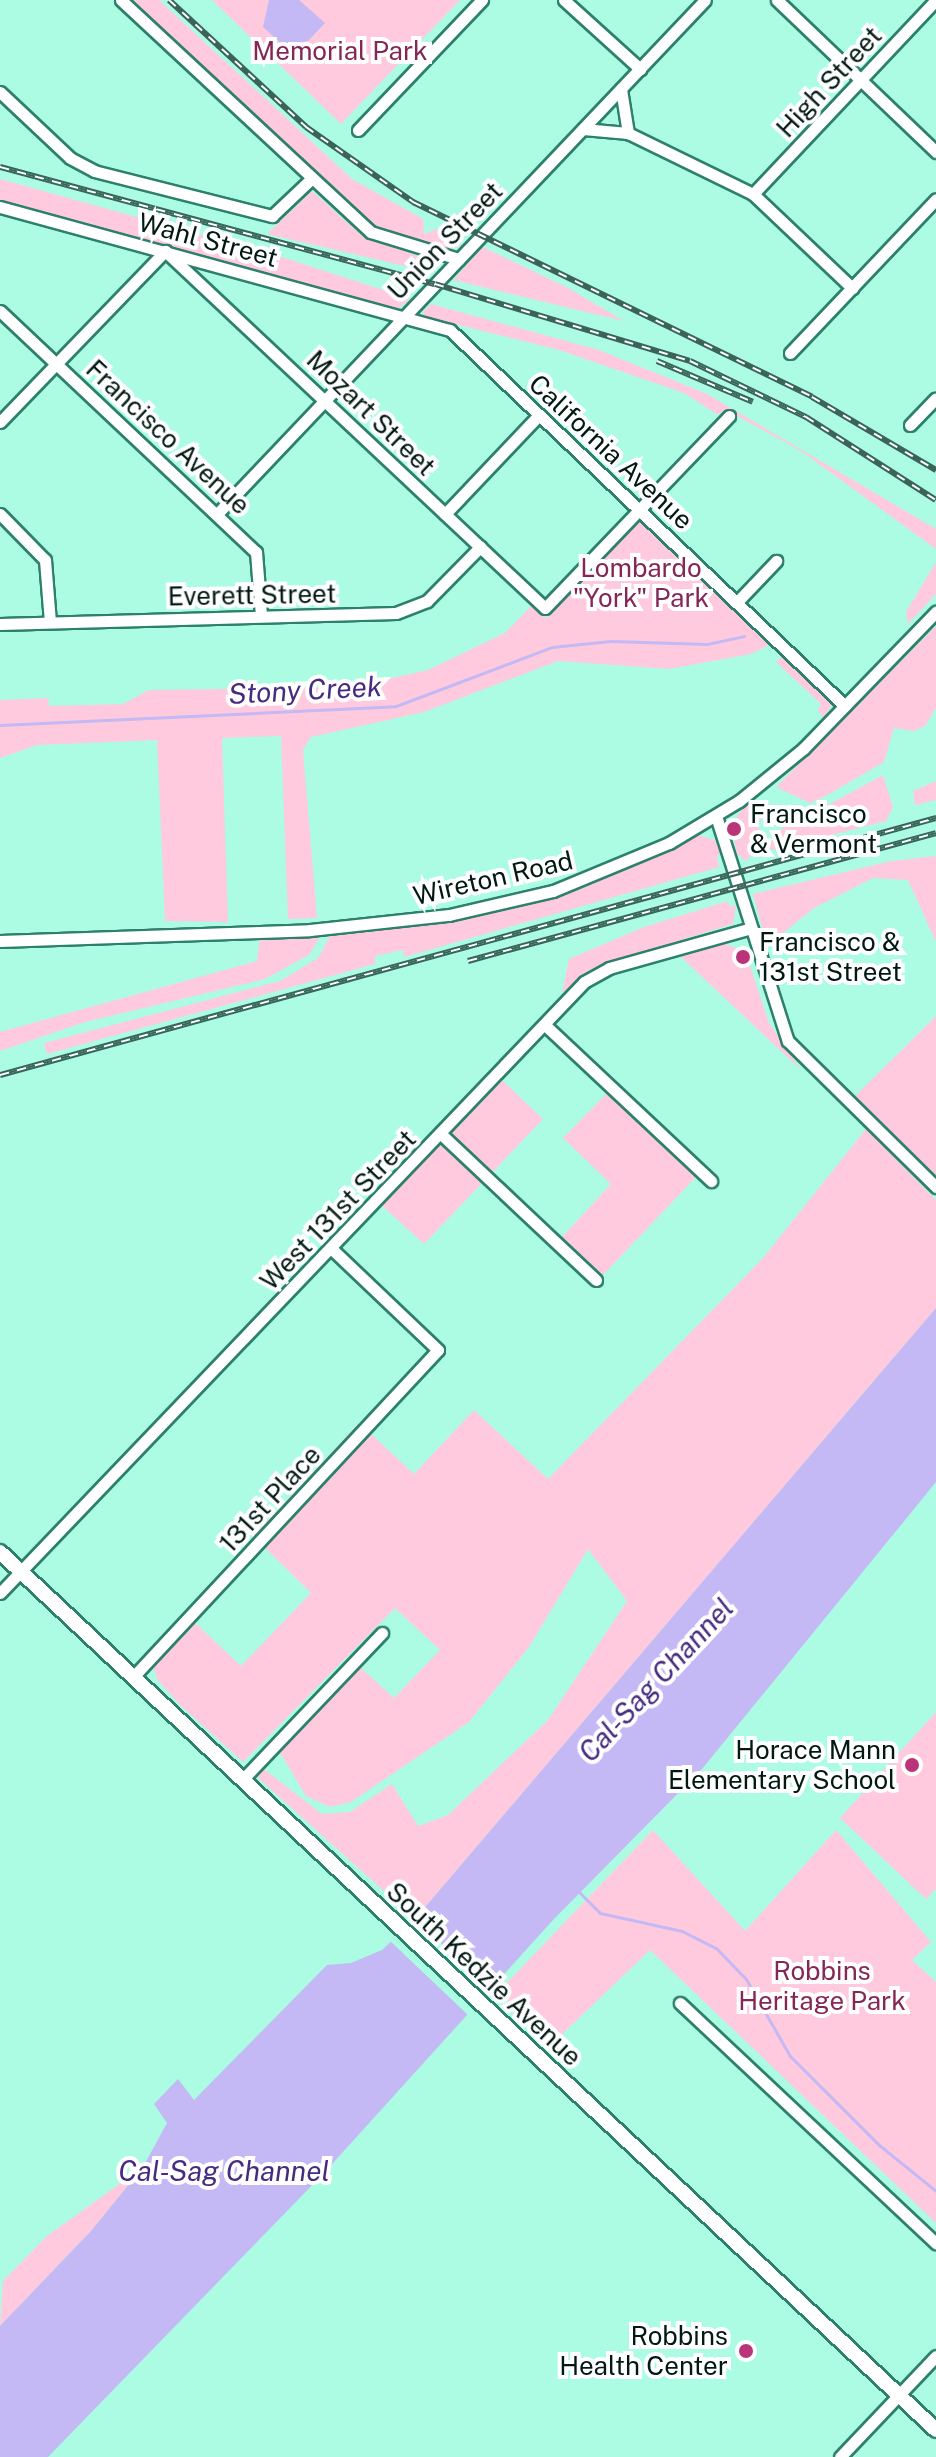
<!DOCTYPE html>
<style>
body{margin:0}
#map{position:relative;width:936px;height:2457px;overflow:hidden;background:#abfce3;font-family:"Public Sans",sans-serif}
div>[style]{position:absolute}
.green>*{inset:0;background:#ffcade}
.water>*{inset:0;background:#c4b8f5}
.pier>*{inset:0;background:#abfce3}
.stream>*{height:3px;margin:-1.5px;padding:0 1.5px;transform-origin:1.5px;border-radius:1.5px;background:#c4b8f5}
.roads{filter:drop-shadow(2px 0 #2d806b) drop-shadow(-2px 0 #2d806b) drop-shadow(0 2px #2d806b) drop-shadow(0 -2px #2d806b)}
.minor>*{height:11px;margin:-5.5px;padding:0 5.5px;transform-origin:5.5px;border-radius:5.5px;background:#fff}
.major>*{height:14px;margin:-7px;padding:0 7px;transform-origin:7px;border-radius:7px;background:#fff}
.rail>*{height:6px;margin-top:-3px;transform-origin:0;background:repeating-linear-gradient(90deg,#fff 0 9px,#3a6458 0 18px);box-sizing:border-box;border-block:2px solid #3a6458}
.dots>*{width:22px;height:22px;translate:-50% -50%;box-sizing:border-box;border:4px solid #fff;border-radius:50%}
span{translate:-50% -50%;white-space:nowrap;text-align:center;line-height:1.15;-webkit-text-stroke:8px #fff;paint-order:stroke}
.park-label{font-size:26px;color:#852756}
.street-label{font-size:26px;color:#021913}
.poi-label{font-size:26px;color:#021913}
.left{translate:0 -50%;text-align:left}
.right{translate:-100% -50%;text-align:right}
.water-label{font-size:28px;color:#462b80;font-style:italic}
</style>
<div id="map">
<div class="green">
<div style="clip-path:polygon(133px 0,159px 0,352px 179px,423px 219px,424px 234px,437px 229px,462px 245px,447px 251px,371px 225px)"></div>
<div style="clip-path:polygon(212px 0,460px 0,341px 124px)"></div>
<div style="clip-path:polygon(0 179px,230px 243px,228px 252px,248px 257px,251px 247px,411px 299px,397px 309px,0 200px)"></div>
<div style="clip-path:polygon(312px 191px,361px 235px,434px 262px,435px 273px,267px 234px)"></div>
<div style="clip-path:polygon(483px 247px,568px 288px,624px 321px,453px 280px)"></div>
<div style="clip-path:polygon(431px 304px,599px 350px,707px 394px,936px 529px,936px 549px,801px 451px,737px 416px,723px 411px,718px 415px,684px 393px,559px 350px,426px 317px,422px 313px)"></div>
<div style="clip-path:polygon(639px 519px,769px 645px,751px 654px,669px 669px,558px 661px,424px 712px,311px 737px,303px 750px,317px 918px,288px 919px,281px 736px,222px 738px,228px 922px,165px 921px,157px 740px,37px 745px,0 758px,0 700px,48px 698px,49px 706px,123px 704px,149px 690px,351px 687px,428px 670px,505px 633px,532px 605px,547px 618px)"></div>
<div style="clip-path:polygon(936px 562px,936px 594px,908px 624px,906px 612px)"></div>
<div style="clip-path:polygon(936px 626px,936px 708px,925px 726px,914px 731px,894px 728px,884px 762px,822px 798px,810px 803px,776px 787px)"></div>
<div style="clip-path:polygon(783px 656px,833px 703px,823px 718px,818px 710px,821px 704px,776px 662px)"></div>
<div style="clip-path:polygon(883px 775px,893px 807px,886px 821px,773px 850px,767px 846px,794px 816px,817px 811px)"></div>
<div style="clip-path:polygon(936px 781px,936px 800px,915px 805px,913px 791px)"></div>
<div style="clip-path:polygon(766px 800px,770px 805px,758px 824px,760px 849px,745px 861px,736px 852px,732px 822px,746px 805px)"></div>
<div style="clip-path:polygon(698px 835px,717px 841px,722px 854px,717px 855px,719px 867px,404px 957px,403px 950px,375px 956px,375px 964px,47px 1054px,44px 1043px,280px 981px,318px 958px,331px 934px,414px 927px,519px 907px,584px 888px)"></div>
<div style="clip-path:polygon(936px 856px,936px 942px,908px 880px,873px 878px,814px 908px,767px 946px,753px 894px,891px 861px)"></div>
<div style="clip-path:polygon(728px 901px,730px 907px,736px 905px,733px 924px,609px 962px,589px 970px,562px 993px,569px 959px,644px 927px)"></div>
<div style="clip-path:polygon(322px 934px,309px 955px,265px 979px,85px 1022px,0 1051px,0 1032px,257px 961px,260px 937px)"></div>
<div style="clip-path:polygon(725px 944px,745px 951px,769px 1023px,801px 1070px,680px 956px)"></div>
<div style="clip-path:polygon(936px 1016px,936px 1175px,852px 1099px)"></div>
<div style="clip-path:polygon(501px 1079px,543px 1119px,424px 1244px,380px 1204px)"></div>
<div style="clip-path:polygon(607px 1093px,696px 1177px,603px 1275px,562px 1237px,611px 1184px,563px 1138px)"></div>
<div style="clip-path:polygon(866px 1129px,936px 1200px,936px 1308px,415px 1919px,255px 1775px,261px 1767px,322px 1814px,350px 1812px,392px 1784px,418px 1826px,448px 1815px,548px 1720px,627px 1601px,588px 1549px,529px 1647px,469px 1722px,351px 1802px,330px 1807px,306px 1796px,278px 1749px,360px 1667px,394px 1698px,440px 1650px,395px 1608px,243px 1762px,179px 1704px,157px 1679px,153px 1665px,191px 1619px,241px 1666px,311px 1593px,253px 1536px,359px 1423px,414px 1474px,474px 1410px,548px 1479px,763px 1258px)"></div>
<div style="clip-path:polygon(936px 1712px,936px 1889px,926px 1899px,840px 1818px)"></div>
<div style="clip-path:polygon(653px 1830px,745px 1931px,836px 1830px,931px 1942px,912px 1960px,936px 1982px,936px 2223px,650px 1950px,553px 2043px,498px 1992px)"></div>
<div style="clip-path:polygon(143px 2167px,91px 2231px,0 2326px,3px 2281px,47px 2236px)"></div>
</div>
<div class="water">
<div style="clip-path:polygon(269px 0,299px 0,325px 23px,308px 41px,283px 45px,263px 27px)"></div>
<div style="clip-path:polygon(936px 1308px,936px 1482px,702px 1769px,553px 1920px,323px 2174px,48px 2457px,0 2457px,0 2326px,91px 2231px,143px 2167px,167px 2123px,154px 2104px,178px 2079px,194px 2100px,327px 1965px,351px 1963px,382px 1950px,415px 1919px)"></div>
</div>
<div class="pier">
<div style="clip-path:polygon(412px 1916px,491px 1990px,468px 2015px,388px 1939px)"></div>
</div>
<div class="stream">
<div style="left:0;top:725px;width:396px;rotate:-2.7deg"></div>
<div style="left:396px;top:706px;width:167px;rotate:-20.7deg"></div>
<div style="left:552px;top:647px;width:59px;rotate:-5.8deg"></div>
<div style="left:611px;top:641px;width:96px;rotate:1.8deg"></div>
<div style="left:707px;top:644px;width:38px;rotate:-12deg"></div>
<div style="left:578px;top:1891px;width:31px;rotate:45deg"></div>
<div style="left:600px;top:1913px;width:84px;rotate:12.4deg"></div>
<div style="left:682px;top:1931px;width:39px;rotate:27deg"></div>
<div style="left:717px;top:1949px;width:42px;rotate:46deg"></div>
<div style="left:746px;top:1979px;width:89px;rotate:60.3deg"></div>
<div style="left:790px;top:2056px;width:126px;rotate:45deg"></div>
<div style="left:879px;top:2145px;width:73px;rotate:38.9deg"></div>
</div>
<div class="roads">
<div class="minor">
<div style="left:121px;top:0;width:341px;rotate:42.9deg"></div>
<div style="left:371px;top:232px;width:92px;rotate:17.1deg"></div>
<div style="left:564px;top:0;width:103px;rotate:42.2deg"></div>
<div style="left:777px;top:0;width:220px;rotate:43.7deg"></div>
<div style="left:621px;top:89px;width:45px;rotate:81deg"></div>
<div style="left:0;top:92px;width:96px;rotate:43.3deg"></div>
<div style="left:70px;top:158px;width:27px;rotate:28deg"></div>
<div style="left:94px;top:171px;width:184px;rotate:14.2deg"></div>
<div style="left:272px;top:216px;width:52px;rotate:-43.5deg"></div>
<div style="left:583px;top:129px;width:45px;rotate:5.1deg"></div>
<div style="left:628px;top:133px;width:139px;rotate:26deg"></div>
<div style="left:753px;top:194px;width:137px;rotate:43.5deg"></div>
<div style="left:358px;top:130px;width:180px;rotate:-46.4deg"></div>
<div style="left:753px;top:194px;width:267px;rotate:-46.7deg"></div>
<div style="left:0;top:207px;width:467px;rotate:15.3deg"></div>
<div style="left:450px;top:330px;width:545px;rotate:43.59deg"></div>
<div style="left:0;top:311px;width:352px;rotate:43.3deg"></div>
<div style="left:256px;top:552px;width:64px;rotate:85.5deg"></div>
<div style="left:790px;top:353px;width:212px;rotate:-46.5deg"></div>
<div style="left:0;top:422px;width:238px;rotate:-46deg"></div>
<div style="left:165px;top:251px;width:521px;rotate:43.21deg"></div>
<div style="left:545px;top:608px;width:266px;rotate:-46.2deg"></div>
<div style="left:910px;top:425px;width:37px;rotate:-46deg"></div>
<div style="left:218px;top:513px;width:707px;rotate:-46.49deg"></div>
<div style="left:0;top:514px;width:64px;rotate:45.6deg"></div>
<div style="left:45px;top:560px;width:62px;rotate:85.4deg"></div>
<div style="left:445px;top:514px;width:137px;rotate:-46.5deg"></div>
<div style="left:737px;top:602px;width:57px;rotate:-46.4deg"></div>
<div style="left:0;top:624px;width:396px;rotate:-1.6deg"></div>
<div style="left:396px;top:613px;width:33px;rotate:-21deg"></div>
<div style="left:427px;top:601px;width:76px;rotate:-45.5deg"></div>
<div style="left:716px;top:816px;width:236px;rotate:72.3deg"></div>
<div style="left:788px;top:1041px;width:208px;rotate:44.6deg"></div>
<div style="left:0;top:941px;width:310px;rotate:-2deg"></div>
<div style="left:310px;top:930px;width:140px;rotate:-6.2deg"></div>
<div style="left:449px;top:915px;width:107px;rotate:-13deg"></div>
<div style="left:553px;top:891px;width:126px;rotate:-22.5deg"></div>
<div style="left:669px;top:843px;width:82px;rotate:-31deg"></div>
<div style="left:739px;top:801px;width:84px;rotate:-39.2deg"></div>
<div style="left:804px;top:748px;width:190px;rotate:-45.9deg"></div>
<div style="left:545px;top:1025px;width:228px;rotate:43.2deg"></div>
<div style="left:441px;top:1134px;width:213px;rotate:43.3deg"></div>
<div style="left:0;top:1593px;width:845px;rotate:-46.29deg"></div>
<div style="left:584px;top:982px;width:29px;rotate:-29deg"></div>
<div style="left:609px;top:968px;width:148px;rotate:-15.7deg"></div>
<div style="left:133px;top:1677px;width:447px;rotate:-47deg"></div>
<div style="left:438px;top:1350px;width:148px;rotate:-136.4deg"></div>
<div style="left:242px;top:1780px;width:203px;rotate:-46.4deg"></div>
<div style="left:680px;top:2003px;width:351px;rotate:43.2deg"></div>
<div style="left:840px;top:2457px;width:139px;rotate:-46.5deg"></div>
</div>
<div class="major">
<div style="left:0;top:1552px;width:1283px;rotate:43.17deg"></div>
</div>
</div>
<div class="rail">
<div style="left:169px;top:0;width:187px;rotate:42.8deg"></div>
<div style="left:306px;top:127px;width:131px;rotate:35deg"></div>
<div style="left:413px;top:202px;width:444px;rotate:26deg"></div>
<div style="left:812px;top:397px;width:144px;rotate:30.5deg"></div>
<div style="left:0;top:167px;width:450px;rotate:15.1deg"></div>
<div style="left:435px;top:284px;width:266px;rotate:16.8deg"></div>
<div style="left:690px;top:361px;width:129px;rotate:25.8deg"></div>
<div style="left:806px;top:417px;width:154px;rotate:32.6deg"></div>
<div style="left:657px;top:361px;width:104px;rotate:23.1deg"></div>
<div style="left:468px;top:961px;width:485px;rotate:-15.3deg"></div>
<div style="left:0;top:1075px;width:971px;rotate:-15.35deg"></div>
</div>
<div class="dots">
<div style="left:734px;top:829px;background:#b93479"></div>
<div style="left:743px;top:957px;background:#b93479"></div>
<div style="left:912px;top:1765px;background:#b93479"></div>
<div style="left:746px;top:2351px;background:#b93479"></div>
</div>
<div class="park-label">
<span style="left:340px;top:51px">Memorial Park</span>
<span style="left:641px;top:583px">Lombardo<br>"York" Park</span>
<span style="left:822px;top:1986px">Robbins<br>Heritage Park</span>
</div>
<div class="street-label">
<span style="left:829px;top:82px;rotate:-47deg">High Street</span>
<span style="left:208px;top:240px;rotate:15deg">Wahl Street</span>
<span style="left:445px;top:241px;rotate:-46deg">Union Street</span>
<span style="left:371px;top:413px;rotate:44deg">Mozart Street</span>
<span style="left:168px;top:437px;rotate:43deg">Francisco Avenue</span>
<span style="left:611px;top:452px;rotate:43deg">California Avenue</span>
<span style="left:252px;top:595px;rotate:-1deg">Everett Street</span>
<span style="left:493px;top:878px;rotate:-13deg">Wireton Road</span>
<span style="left:338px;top:1210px;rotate:-46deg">West 131st Street</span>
<span style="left:270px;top:1499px;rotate:-47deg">131st Place</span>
<span style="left:484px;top:1974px;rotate:43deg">South Kedzie Avenue</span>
</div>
<div class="poi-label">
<span class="left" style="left:750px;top:829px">Francisco<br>&amp; Vermont</span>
<span class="left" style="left:759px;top:957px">Francisco &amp;<br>131st Street</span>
<span class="right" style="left:896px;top:1765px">Horace Mann<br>Elementary School</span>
<span class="right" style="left:728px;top:2351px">Robbins<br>Health Center</span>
</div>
<div class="water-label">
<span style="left:305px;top:690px;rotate:-3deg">Stony Creek</span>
<span style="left:656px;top:1680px;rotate:-47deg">Cal-Sag Channel</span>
<span style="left:224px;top:2171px">Cal-Sag Channel</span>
</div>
</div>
